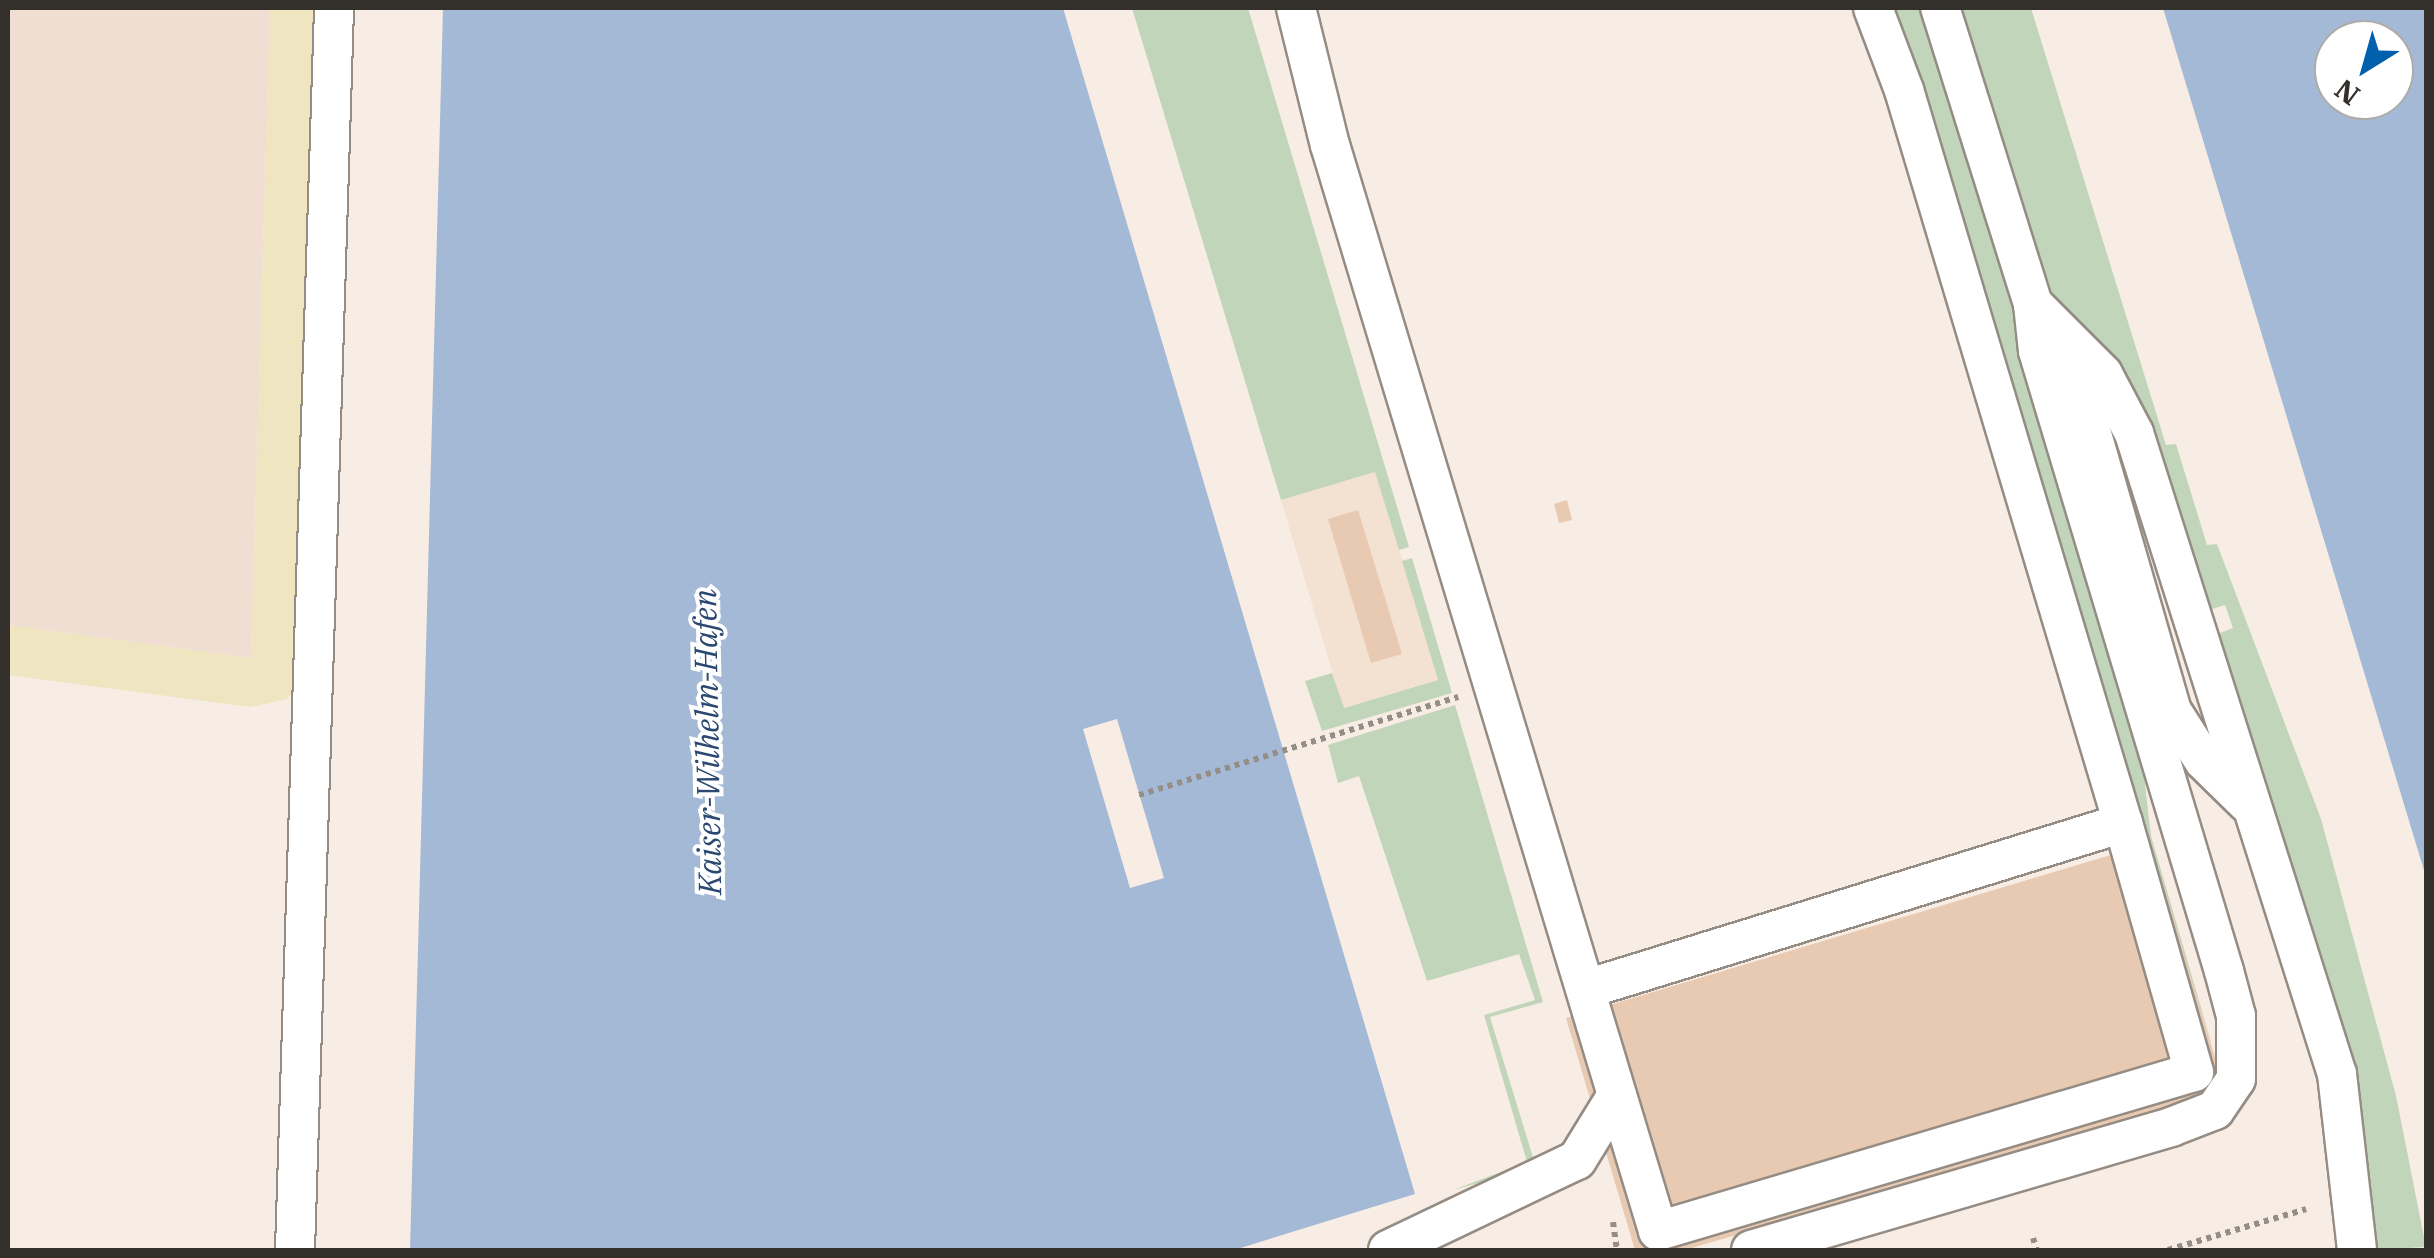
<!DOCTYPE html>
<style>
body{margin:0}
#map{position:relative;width:2434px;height:1258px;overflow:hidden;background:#f8ede4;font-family:"IBM Plex Serif",serif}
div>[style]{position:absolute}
.built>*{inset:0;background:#efded1}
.industrial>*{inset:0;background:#f3e2d1}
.green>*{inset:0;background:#c1d5ba}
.sand>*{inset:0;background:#efe5c0}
.water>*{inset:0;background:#a4b9d6}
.pier>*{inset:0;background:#f8ede4}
.building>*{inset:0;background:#e8c9b1}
.path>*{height:6px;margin-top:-3px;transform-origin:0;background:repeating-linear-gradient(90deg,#958e87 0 5px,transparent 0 10px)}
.roads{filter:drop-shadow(2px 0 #958c84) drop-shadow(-2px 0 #958c84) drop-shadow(0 2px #958c84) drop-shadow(0 -2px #958c84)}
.minor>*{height:38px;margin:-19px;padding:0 19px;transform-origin:19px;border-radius:19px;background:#fff}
span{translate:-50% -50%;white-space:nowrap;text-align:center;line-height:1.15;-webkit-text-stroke:8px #fff;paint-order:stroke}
.water-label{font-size:32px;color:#2b4871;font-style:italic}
.frame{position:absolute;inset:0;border:10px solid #332f2b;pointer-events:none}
.north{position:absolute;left:2314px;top:20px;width:100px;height:100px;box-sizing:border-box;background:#fff;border:2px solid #adacaa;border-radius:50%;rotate:217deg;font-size:28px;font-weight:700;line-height:40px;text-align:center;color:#332f2b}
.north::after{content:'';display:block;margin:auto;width:35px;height:45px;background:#0060ad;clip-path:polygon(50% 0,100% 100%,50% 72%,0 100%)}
</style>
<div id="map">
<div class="built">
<div style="clip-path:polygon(8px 8px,270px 8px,251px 658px,8px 625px)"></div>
</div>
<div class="industrial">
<div style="clip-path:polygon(1376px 472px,1438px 680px,1343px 708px,1281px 500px)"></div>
</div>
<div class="green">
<div style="clip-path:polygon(1132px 8px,1248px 8px,1409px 547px,1399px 550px,1375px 472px,1281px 500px)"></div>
<div style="clip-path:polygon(1890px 8px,1919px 8px,1970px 161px,2139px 732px,2151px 836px,2214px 1052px)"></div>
<div style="clip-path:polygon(1957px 8px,2031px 8px,2166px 445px,2176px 444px,2207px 545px,2217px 544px,2321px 819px,2396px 1096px,2426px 1247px,2373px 1250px,2207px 638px,2233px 628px,2225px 605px,2200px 613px,2051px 289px)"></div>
<div style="clip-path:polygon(1412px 558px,1452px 693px,1322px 731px,1305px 681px,1332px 673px,1344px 708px,1438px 680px,1402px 561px)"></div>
<div style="clip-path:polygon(1455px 705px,1543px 1002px,1490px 1017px,1536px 1167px,1453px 1190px,1527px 1162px,1484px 1015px,1535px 1000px,1519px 954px,1427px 981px,1359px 776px,1338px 783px,1328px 745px)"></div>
</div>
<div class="sand">
<div style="clip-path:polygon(270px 8px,320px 8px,297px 688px,287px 699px,250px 707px,8px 675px,8px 625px,251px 658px)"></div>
</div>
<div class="water">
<div style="clip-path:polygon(443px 8px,1063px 8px,1415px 1194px,1234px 1250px,410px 1250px)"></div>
<div style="clip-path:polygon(evenodd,2163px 8px,2426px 8px,2426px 877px,2163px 8px,2334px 40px,2394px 40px,2394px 100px,2334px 100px,2334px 40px)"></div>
</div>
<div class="pier">
<div style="clip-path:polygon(1117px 719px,1164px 878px,1130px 888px,1083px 729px)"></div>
</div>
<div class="building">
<div style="clip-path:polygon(1567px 500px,1572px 520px,1559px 523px,1554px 504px)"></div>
<div style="clip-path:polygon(1358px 510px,1402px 654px,1371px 663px,1328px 519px)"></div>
<div style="clip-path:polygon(2151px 843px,2225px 1091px,1685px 1250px,1635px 1250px,1566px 1018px)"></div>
</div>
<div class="path">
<div style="left:1139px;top:795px;width:334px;rotate:-17.1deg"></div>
<div style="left:1613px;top:1222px;width:28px;rotate:82deg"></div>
<div style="left:2033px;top:1238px;width:13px;rotate:72deg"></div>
<div style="left:2168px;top:1250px;width:144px;rotate:-16.5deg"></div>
</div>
<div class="roads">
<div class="minor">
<div style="left:1296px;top:8px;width:141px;rotate:76.1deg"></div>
<div style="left:1330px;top:145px;width:1134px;rotate:73.19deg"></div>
<div style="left:1658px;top:1231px;width:559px;rotate:-16.52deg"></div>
<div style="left:2194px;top:1072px;width:259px;rotate:-105.9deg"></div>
<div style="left:2123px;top:823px;width:562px;rotate:162.82deg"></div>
<div style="left:1873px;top:8px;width:88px;rotate:69.3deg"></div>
<div style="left:1904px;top:90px;width:765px;rotate:73.37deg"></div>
<div style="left:2033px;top:304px;width:99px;rotate:45deg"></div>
<div style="left:2103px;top:374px;width:67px;rotate:62.3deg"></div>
<div style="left:2134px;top:433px;width:672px;rotate:72.43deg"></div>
<div style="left:2337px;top:1074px;width:177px;rotate:83.5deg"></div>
<div style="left:2064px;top:337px;width:389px;rotate:73.9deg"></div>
<div style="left:2172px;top:711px;width:59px;rotate:57.4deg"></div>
<div style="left:2204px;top:761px;width:60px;rotate:44.3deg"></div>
<div style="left:295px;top:1250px;width:1243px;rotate:-88.2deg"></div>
<div style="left:1388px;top:1250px;width:209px;rotate:-25.5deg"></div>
<div style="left:1577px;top:1160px;width:76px;rotate:-58.4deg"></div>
<div style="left:1751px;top:1250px;width:438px;rotate:-16.3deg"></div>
<div style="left:2171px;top:1127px;width:47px;rotate:-21.1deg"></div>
<div style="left:2215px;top:1110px;width:37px;rotate:-56deg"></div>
<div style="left:2236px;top:1079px;width:63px;rotate:-90deg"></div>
<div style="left:2236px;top:1016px;width:47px;rotate:-104.9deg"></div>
<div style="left:2224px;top:971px;width:647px;rotate:-106.7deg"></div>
<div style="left:2038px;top:351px;width:47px;rotate:-96.1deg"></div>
<div style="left:2033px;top:304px;width:310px;rotate:-107.4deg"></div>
</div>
</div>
<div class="water-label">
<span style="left:707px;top:742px;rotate:-91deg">Kaiser-Wilhelm-Hafen</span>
</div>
<div class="frame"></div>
<div class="north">N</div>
</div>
